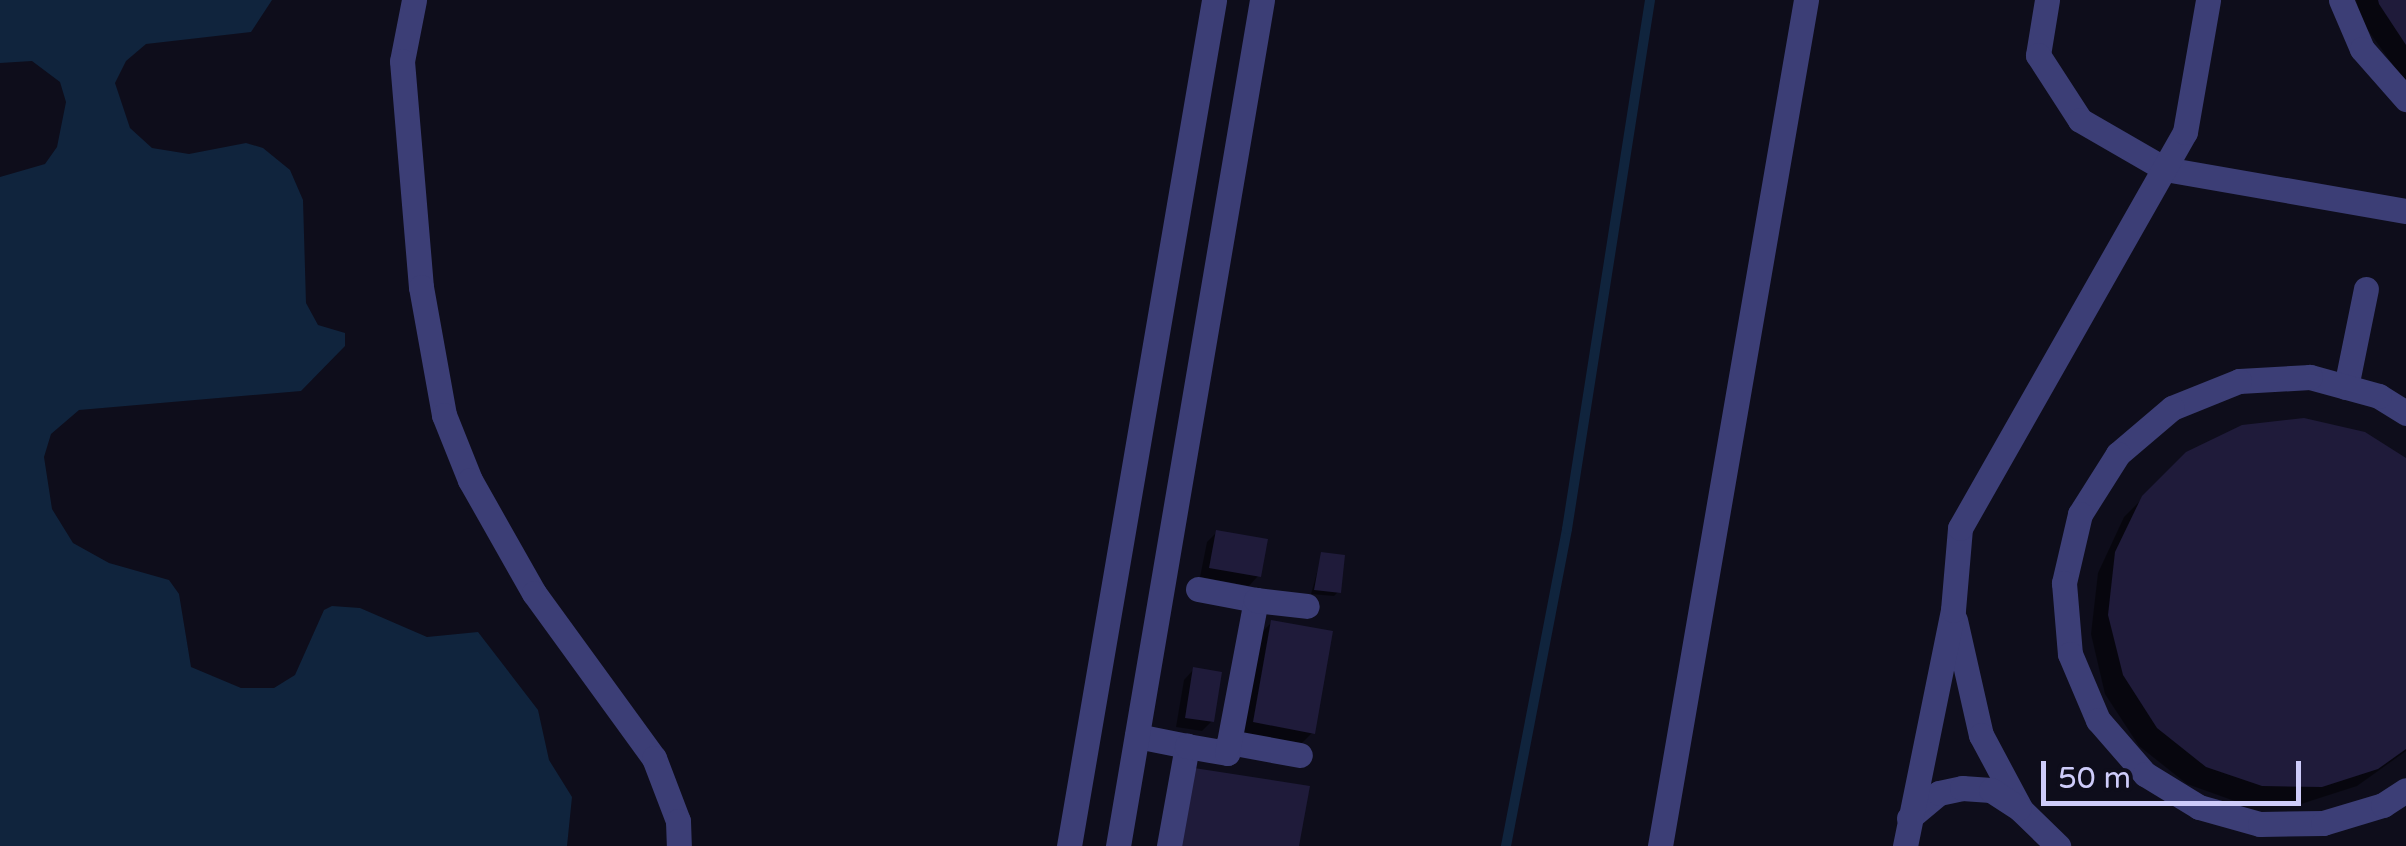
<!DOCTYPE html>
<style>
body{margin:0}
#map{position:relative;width:2406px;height:846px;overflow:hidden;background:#0e0d1b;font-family:"Varela Round",sans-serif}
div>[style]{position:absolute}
.water>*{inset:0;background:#10243d}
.shadow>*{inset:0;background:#0007}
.stream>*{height:10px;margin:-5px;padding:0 5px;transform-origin:5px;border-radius:5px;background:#10243d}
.building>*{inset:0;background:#1f1b3a}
.minor>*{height:25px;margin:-12.5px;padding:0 12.5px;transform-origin:12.5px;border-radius:12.5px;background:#3c3e76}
span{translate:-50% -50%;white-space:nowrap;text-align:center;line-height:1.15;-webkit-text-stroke:8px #0e0d1b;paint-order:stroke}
.scale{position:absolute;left:2041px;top:761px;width:260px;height:45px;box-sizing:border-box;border:5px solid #ceccfa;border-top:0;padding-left:12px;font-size:30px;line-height:35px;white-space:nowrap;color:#ceccfa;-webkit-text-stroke:8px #0e0d1b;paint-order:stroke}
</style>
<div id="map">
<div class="water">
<div style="clip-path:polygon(0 0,272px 0,251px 32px,146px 44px,126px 61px,115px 83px,130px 128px,152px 148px,189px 154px,246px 143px,263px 148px,290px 170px,303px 200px,306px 303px,318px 325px,345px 333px,345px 346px,301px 391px,79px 410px,51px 434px,44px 457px,52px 509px,73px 543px,109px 563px,169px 580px,179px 594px,191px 667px,241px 688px,274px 688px,295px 675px,324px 610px,332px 606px,360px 608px,427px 637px,478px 632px,538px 710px,549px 760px,572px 797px,567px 846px,0 846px,0 177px,45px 164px,57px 147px,66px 102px,60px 82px,32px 61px,0 63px)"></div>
</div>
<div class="shadow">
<div style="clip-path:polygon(2356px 0,2406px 0,2406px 83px,2362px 22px)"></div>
<div style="clip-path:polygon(2187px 454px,2406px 461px,2406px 751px,2357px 786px,2301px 804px,2243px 804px,2187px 784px,2139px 746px,2105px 694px,2091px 634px,2098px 573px,2124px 517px)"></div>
<div style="clip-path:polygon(1217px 532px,1258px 576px,1249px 586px,1200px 577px,1207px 542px)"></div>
<div style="clip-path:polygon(1322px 555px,1338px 592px,1334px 596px,1311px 594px)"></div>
<div style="clip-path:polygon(1271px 623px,1312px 733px,1298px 747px,1240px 736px,1257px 637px)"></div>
<div style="clip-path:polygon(1193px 670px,1212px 721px,1202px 731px,1176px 727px,1184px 680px)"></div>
</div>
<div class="stream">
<div style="left:1506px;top:846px;width:323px;rotate:-79.1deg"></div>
<div style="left:1567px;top:529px;width:535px;rotate:-81.08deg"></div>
</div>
<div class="building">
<div style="clip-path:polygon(2378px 0,2406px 0,2406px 45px,2379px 4px)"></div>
<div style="clip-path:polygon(2304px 418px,2365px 432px,2406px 458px,2406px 749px,2378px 769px,2322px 787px,2262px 786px,2206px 767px,2157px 728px,2123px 675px,2108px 615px,2115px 552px,2142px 496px,2186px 452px,2242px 425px)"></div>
<div style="clip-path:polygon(1216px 530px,1268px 539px,1261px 577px,1209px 568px)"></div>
<div style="clip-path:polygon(1321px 552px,1345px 555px,1341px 593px,1314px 590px)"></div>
<div style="clip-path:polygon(1271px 620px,1333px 631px,1315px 734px,1253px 722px)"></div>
<div style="clip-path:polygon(1193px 667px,1222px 672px,1214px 722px,1185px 718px)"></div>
<div style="clip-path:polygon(1194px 768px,1310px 786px,1299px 846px,1181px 846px)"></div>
</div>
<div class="minor">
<div style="left:414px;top:0;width:62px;rotate:101.1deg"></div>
<div style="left:402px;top:61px;width:227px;rotate:85.2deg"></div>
<div style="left:421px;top:287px;width:130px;rotate:79.8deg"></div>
<div style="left:444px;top:415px;width:70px;rotate:68.2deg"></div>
<div style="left:470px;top:480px;width:130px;rotate:60.5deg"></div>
<div style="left:534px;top:593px;width:204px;rotate:54deg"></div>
<div style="left:654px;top:758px;width:67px;rotate:69.1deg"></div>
<div style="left:678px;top:821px;width:25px;rotate:88deg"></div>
<div style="left:2047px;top:0;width:56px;rotate:99.3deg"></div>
<div style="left:2038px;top:55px;width:77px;rotate:57.1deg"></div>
<div style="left:2080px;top:120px;width:98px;rotate:30deg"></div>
<div style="left:2165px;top:169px;width:245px;rotate:9.9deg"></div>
<div style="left:2341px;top:0;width:53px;rotate:66.8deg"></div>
<div style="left:2362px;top:49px;width:67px;rotate:48.7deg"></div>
<div style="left:2346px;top:387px;width:100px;rotate:-78.5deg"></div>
<div style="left:2406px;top:413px;width:32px;rotate:-148deg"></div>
<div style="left:2379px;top:396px;width:72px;rotate:-164.6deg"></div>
<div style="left:2310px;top:377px;width:71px;rotate:176.8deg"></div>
<div style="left:2239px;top:381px;width:72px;rotate:158.1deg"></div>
<div style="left:2172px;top:408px;width:71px;rotate:139.6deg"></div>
<div style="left:2118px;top:454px;width:71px;rotate:122.3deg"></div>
<div style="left:2080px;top:514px;width:71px;rotate:103.1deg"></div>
<div style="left:2064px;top:583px;width:71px;rotate:85.2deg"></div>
<div style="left:2070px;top:654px;width:72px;rotate:67deg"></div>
<div style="left:2098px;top:720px;width:72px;rotate:49deg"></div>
<div style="left:2145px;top:774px;width:63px;rotate:31.4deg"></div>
<div style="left:2199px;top:807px;width:63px;rotate:15.6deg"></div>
<div style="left:2260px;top:824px;width:63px;rotate:-0.9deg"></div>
<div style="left:2323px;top:823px;width:63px;rotate:-16.7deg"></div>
<div style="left:2383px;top:805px;width:27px;rotate:-33deg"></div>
<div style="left:1198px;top:589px;width:59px;rotate:10.7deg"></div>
<div style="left:1955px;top:620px;width:118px;rotate:77.3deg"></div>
<div style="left:1981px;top:735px;width:85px;rotate:61.9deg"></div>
<div style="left:2021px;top:810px;width:52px;rotate:44.2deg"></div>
<div style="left:1137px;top:736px;width:51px;rotate:11.3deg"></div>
<div style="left:1229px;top:742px;width:72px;rotate:10.4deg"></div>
<div style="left:1909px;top:818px;width:39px;rotate:-40deg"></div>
<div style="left:1939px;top:793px;width:24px;rotate:-12deg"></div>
<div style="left:1962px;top:788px;width:29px;rotate:4deg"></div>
<div style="left:1991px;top:790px;width:33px;rotate:33deg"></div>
<div style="left:1069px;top:846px;width:858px;rotate:-80.27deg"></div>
<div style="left:1118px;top:846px;width:858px;rotate:-80.34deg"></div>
<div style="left:1169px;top:846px;width:102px;rotate:-79.8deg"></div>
<div style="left:1187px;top:746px;width:41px;rotate:9.9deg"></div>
<div style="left:1227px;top:753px;width:156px;rotate:-79.3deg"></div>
<div style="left:1256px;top:600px;width:51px;rotate:6.7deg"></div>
<div style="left:1660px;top:846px;width:859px;rotate:-80.21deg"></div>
<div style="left:1905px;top:846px;width:241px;rotate:-78.5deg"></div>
<div style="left:1953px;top:610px;width:82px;rotate:-85.1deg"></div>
<div style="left:1960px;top:528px;width:455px;rotate:-60.4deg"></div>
<div style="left:2185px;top:132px;width:134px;rotate:-80.1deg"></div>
</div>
<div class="scale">50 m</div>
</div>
